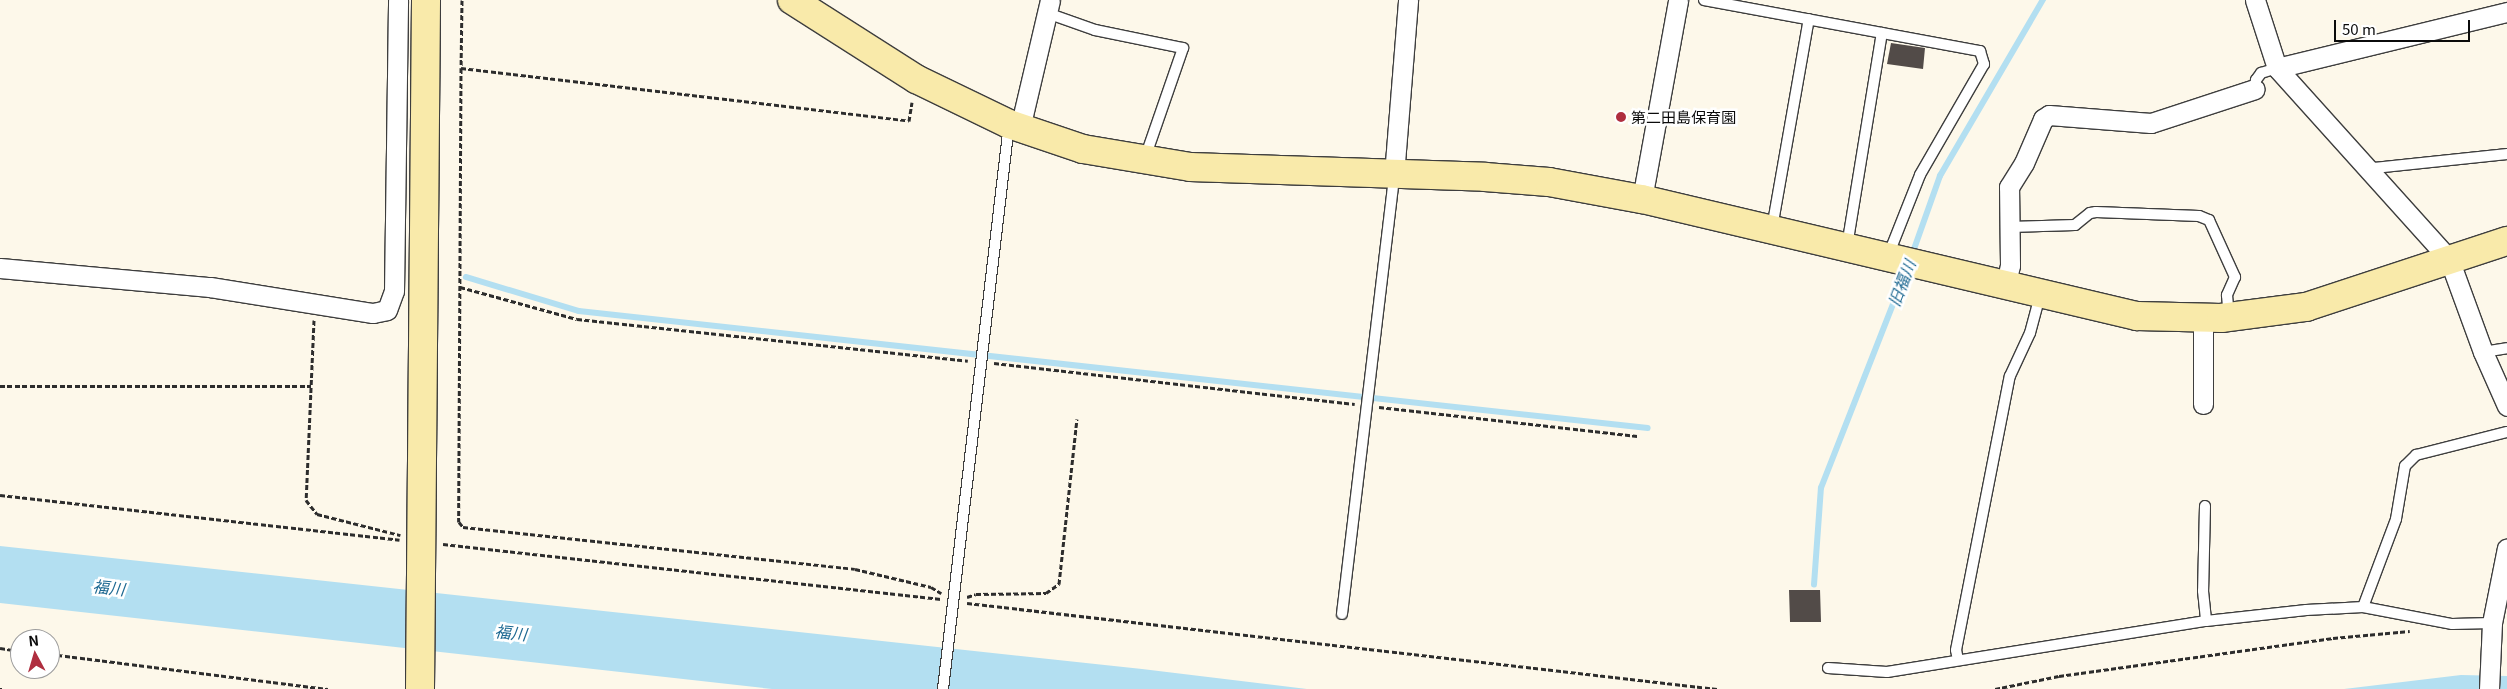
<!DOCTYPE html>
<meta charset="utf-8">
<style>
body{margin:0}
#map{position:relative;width:2507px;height:689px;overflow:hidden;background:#fdf8ea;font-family:Georgia,"Noto Sans JP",serif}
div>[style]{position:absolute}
.water>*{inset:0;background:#b3dff1}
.stream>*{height:5.5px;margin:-2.75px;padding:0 2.75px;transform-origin:2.75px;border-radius:2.75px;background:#b3dff1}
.building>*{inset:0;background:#524b48}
.path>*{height:3px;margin-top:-1.5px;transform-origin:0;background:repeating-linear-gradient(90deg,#2d2d2d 0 5px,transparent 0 7.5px)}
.roads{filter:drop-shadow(1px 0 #3e3e3e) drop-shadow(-1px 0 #3e3e3e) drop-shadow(0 1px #3e3e3e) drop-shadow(0 -1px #3e3e3e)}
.lane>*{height:10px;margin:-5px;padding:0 5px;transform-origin:5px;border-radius:5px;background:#fff}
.street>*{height:19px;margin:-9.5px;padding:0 9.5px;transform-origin:9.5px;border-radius:9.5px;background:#fff}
.secondary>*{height:28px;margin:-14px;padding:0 14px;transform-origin:14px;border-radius:14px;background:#f9eaaa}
.dots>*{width:14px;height:14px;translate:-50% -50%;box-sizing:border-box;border:2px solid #fff;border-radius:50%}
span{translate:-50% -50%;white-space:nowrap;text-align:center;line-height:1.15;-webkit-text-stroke:5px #fff;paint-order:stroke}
.poi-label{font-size:15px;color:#0b0b0b}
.left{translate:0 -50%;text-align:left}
.water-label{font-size:16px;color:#1e6992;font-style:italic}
.north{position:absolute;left:10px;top:629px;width:50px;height:50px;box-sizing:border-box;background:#fff;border:1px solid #9d9d9d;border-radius:50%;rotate:354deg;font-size:14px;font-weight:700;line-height:20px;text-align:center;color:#0b0b0b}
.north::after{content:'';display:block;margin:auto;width:18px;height:22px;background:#af2e3f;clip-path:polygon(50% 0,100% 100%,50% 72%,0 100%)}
.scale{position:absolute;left:2334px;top:20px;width:136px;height:22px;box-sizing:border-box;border:2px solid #0b0b0b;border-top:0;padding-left:6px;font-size:15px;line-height:18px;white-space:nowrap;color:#0b0b0b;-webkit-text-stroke:4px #fff;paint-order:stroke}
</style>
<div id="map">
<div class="water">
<div style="clip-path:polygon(0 546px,1142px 669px,1307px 689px,772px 689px,0 603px)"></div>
<div style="clip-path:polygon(2461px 675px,2507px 676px,2507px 689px,2344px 689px)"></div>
</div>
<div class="stream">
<div style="left:1912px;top:255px;width:84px;rotate:-70.5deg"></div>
<div style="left:1940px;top:176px;width:204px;rotate:-59.7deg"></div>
<div style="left:466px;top:277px;width:118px;rotate:16.7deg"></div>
<div style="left:579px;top:311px;width:1075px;rotate:6.25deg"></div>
<div style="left:1814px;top:585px;width:97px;rotate:-85.9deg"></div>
<div style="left:1821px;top:488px;width:235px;rotate:-68.6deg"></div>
</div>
<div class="building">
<div style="clip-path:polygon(1891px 43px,1925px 48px,1923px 69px,1887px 64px)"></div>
<div style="clip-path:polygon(1789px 590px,1820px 590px,1821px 622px,1790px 622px)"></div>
</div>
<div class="path">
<div style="left:462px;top:0;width:68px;rotate:90.8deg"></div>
<div style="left:461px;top:68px;width:451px;rotate:6.7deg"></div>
<div style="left:909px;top:121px;width:19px;rotate:-81deg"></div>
<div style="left:461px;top:68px;width:454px;rotate:90.3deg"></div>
<div style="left:459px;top:522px;width:6px;rotate:51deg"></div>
<div style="left:463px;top:527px;width:394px;rotate:6.1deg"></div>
<div style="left:855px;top:569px;width:78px;rotate:13.3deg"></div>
<div style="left:931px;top:587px;width:12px;rotate:31deg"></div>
<div style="left:460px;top:287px;width:121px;rotate:15.3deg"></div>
<div style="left:577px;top:319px;width:393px;rotate:6.1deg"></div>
<div style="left:314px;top:320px;width:180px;rotate:92.5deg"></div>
<div style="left:306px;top:500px;width:18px;rotate:52deg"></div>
<div style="left:317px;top:514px;width:86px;rotate:14.2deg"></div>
<div style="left:994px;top:363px;width:363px;rotate:6.5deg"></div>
<div style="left:0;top:386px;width:311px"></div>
<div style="left:1379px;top:407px;width:262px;rotate:6.4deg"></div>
<div style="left:0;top:495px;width:402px;rotate:6.4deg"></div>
<div style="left:443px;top:544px;width:501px;rotate:6.3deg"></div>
<div style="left:967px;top:597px;width:9px;rotate:-18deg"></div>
<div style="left:976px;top:594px;width:70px;rotate:-0.8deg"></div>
<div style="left:1046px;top:593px;width:16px;rotate:-35deg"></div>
<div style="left:1059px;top:584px;width:166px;rotate:-83.8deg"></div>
<div style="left:967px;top:603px;width:755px;rotate:6.54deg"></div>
<div style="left:0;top:648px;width:20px;rotate:9deg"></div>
<div style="left:50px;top:654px;width:280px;rotate:7.2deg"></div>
<div style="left:0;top:689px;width:2px"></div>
<div style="left:1995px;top:689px;width:65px;rotate:-11.5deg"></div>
<div style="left:2059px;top:676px;width:277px;rotate:-7.9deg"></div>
<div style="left:2333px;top:638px;width:77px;rotate:-5.2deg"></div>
</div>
<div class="roads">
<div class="lane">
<div style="left:1704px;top:0;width:281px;rotate:10.5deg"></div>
<div style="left:1980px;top:51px;width:14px;rotate:73deg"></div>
<div style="left:1984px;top:64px;width:128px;rotate:120deg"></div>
<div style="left:1920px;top:175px;width:87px;rotate:111.6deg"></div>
<div style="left:1047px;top:13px;width:51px;rotate:19.5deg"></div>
<div style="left:1095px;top:30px;width:90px;rotate:11.6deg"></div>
<div style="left:1183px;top:48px;width:116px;rotate:109.1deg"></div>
<div style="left:2255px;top:89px;width:9px;rotate:-84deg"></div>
<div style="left:2256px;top:80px;width:9px;rotate:-54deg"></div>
<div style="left:2261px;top:73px;width:17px;rotate:-17deg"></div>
<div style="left:2370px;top:172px;width:6px;rotate:-45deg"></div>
<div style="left:2374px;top:168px;width:134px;rotate:-6deg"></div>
<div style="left:2010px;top:227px;width:65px;rotate:-1.8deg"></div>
<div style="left:2075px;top:225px;width:19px;rotate:-39deg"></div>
<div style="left:2090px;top:213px;width:6px;rotate:-9deg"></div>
<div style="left:2096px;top:212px;width:103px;rotate:2.2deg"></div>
<div style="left:2199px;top:216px;width:11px;rotate:22deg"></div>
<div style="left:2209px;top:220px;width:63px;rotate:65.5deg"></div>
<div style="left:2235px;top:277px;width:20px;rotate:114deg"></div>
<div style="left:2227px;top:295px;width:21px;rotate:85deg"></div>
<div style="left:1772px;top:228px;width:212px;rotate:-80deg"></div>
<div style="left:1847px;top:246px;width:216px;rotate:-80.7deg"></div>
<div style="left:2483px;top:352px;width:24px;rotate:-9deg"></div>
<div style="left:2205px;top:506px;width:85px;rotate:91.3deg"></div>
<div style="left:2203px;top:591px;width:30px;rotate:84deg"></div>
<div style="left:2363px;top:607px;width:94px;rotate:-69.4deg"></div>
<div style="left:2396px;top:519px;width:54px;rotate:-80.4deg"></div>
<div style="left:2405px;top:466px;width:16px;rotate:-45deg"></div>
<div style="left:2416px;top:455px;width:94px;rotate:-14.2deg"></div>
<div style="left:1342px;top:614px;width:442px;rotate:-83.2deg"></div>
<div style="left:1958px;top:660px;width:10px;rotate:-101deg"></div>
<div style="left:1956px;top:650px;width:279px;rotate:-78.9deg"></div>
<div style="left:2010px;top:376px;width:47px;rotate:-65.1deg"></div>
<div style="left:2030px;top:333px;width:39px;rotate:-75deg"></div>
<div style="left:1828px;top:668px;width:59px;rotate:3.9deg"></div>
<div style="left:1887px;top:672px;width:323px;rotate:-9.1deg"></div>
<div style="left:2206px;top:621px;width:101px;rotate:-6.3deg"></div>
<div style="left:2306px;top:610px;width:57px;rotate:-3deg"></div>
<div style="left:2363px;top:607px;width:91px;rotate:10.8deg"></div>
<div style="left:2452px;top:624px;width:40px;rotate:-1.4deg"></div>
<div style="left:943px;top:689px;width:568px;rotate:-83.33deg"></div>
</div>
<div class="street">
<div style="left:2255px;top:0;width:71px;rotate:72.1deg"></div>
<div style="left:2277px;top:68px;width:257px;rotate:48deg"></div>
<div style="left:2449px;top:259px;width:99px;rotate:69.9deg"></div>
<div style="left:2483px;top:352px;width:59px;rotate:66deg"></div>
<div style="left:2277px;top:68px;width:237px;rotate:-13.7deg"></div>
<div style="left:1020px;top:128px;width:131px;rotate:-76.8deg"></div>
<div style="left:1394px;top:175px;width:176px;rotate:-85.4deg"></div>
<div style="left:1642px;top:199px;width:202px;rotate:-79.7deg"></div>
<div style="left:0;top:268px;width:211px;rotate:5.2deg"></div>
<div style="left:210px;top:287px;width:165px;rotate:9.1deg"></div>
<div style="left:373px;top:313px;width:14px;rotate:-12deg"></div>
<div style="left:387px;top:310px;width:20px;rotate:-70deg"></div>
<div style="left:394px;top:291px;width:291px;rotate:-89.2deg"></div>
<div style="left:2005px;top:287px;width:23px;rotate:-77deg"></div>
<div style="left:2010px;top:265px;width:78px;rotate:-90.7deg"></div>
<div style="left:2009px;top:187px;width:28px;rotate:-58deg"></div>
<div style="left:2024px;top:163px;width:48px;rotate:-66.6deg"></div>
<div style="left:2043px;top:119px;width:7px;rotate:-34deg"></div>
<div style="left:2049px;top:115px;width:102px;rotate:4.5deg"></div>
<div style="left:2151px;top:123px;width:109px;rotate:-18.1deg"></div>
<div style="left:2203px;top:318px;width:86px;rotate:90deg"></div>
<div style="left:2489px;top:689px;width:66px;rotate:-87.4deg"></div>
<div style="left:2492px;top:623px;width:76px;rotate:-78.7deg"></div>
</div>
<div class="secondary">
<div style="left:792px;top:0;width:147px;rotate:32.5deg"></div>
<div style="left:916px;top:79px;width:103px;rotate:25.8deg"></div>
<div style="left:1009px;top:124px;width:78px;rotate:18.7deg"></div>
<div style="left:1083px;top:149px;width:109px;rotate:9.5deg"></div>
<div style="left:1190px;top:167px;width:295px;rotate:1.9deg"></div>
<div style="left:1485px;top:177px;width:64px;rotate:4.5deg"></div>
<div style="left:1549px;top:182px;width:95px;rotate:10.4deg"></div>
<div style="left:1642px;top:199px;width:509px;rotate:13.3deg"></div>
<div style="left:2137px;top:316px;width:84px;rotate:1.4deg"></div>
<div style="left:2221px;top:318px;width:86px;rotate:-7.4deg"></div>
<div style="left:2306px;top:307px;width:212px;rotate:-18.2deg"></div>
<div style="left:420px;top:689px;width:689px;rotate:-89.5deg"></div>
</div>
</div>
<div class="dots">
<div style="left:1621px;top:117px;background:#af2e3f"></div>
</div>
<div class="poi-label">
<span class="left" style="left:1631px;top:117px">第二田島保育園</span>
</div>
<div class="water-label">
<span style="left:1901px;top:283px;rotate:-69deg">旧福川</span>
<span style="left:109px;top:587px;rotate:6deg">福川</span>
<span style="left:511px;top:632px;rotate:6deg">福川</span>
</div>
<div class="north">N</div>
<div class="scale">50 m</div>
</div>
